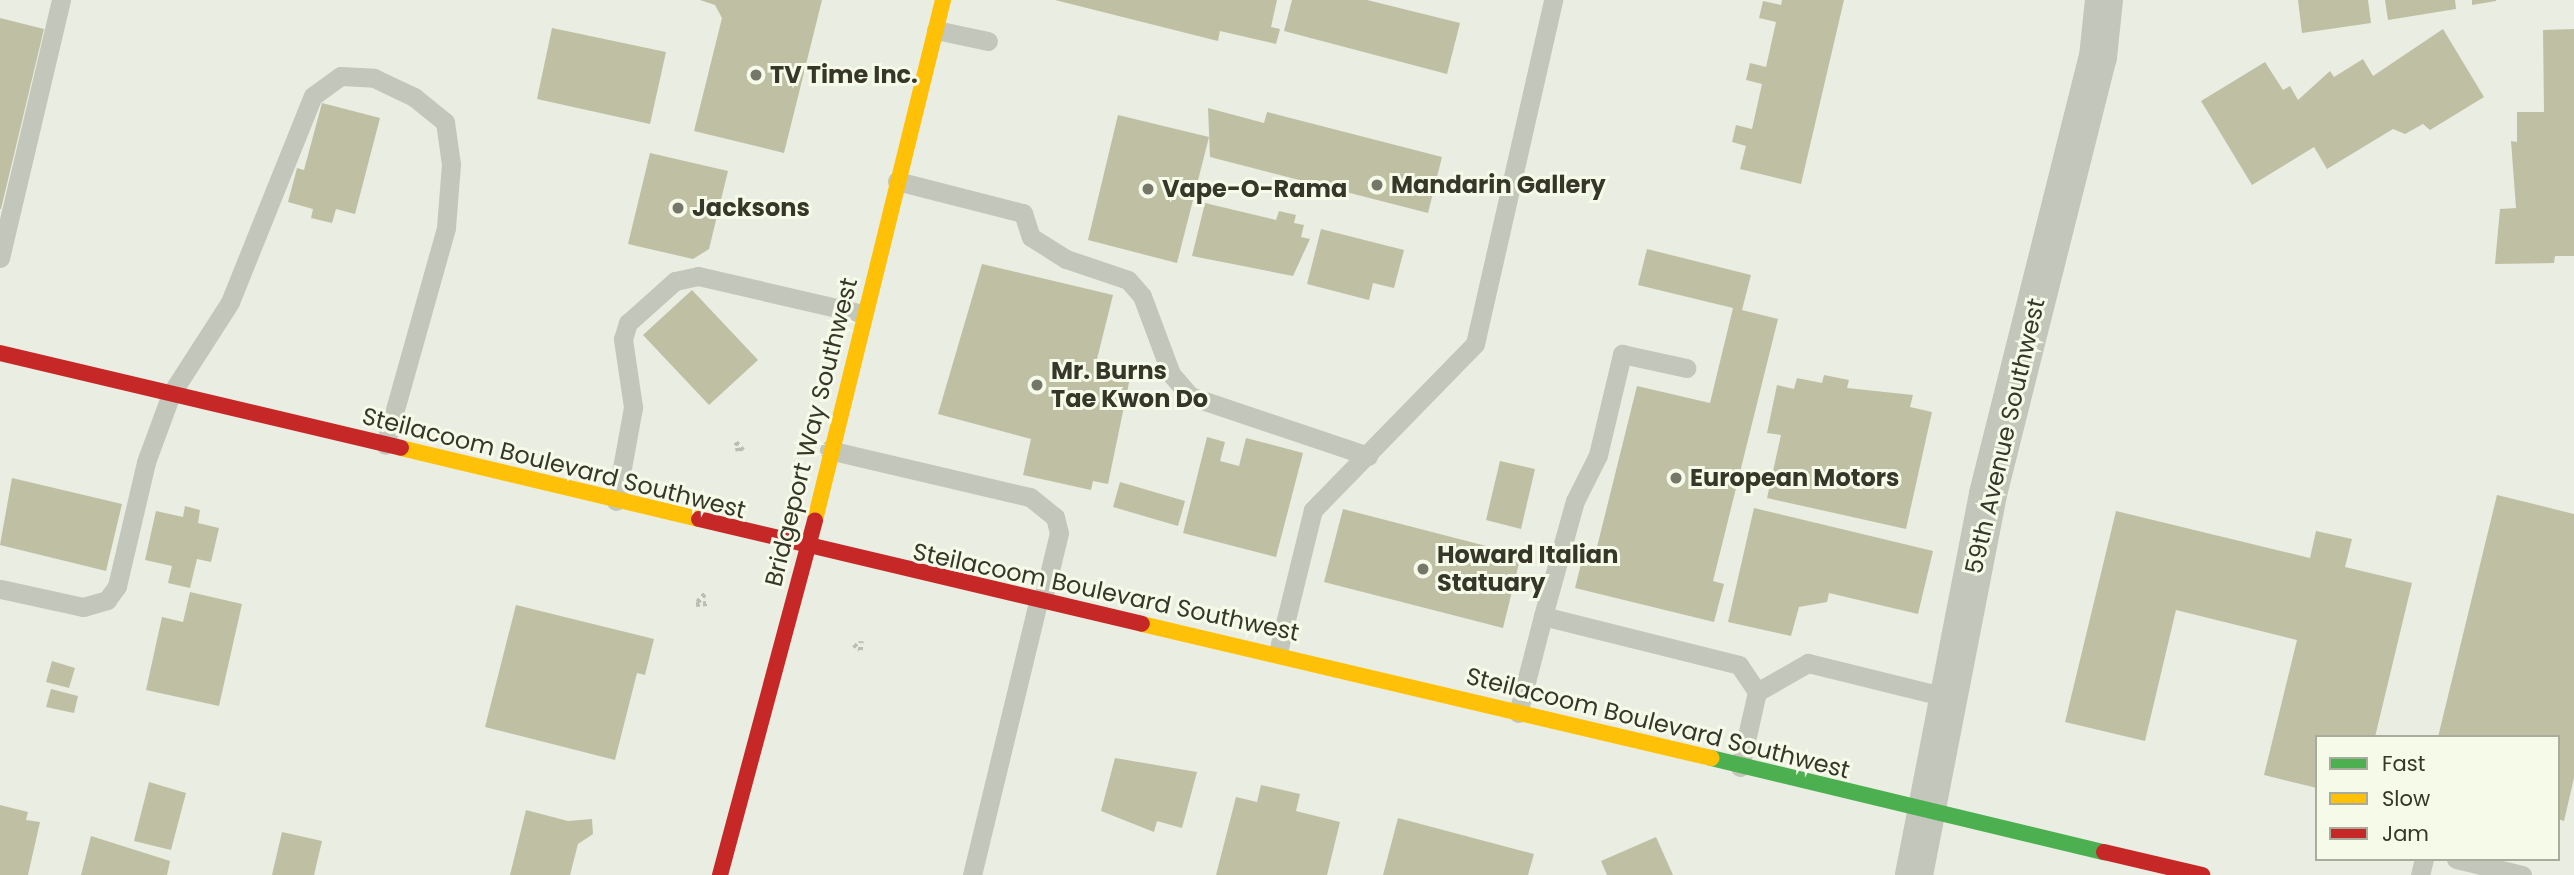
<!DOCTYPE html>
<style>
body{margin:0}
#map{position:relative;width:2574px;height:875px;overflow:hidden;background:#eaede1;font-family:Poppins,sans-serif}
div>[style]{position:absolute}
.building>*{inset:0;background:#bfc0a3}
.path>*{height:4.5px;margin-top:-2.25px;transform-origin:0;background:repeating-linear-gradient(90deg,#bcbeb1 0 3.5px,transparent 0 7px)}
.lane>*{height:19px;margin:-9.5px;padding:0 9.5px;transform-origin:9.5px;border-radius:9.5px;background:#c3c6ba}
.street>*{height:38px;margin:-19px;padding:0 19px;transform-origin:19px;border-radius:19px;background:#c3c6ba}
.fast>*{height:16px;margin:-8px;padding:0 8px;transform-origin:8px;border-radius:8px;background:#4caf50}
.slow>*{height:16px;margin:-8px;padding:0 8px;transform-origin:8px;border-radius:8px;background:#ffc107}
.jam>*{height:16px;margin:-8px;padding:0 8px;transform-origin:8px;border-radius:8px;background:#c62828}
.dots>*{width:19px;height:19px;translate:-50% -50%;box-sizing:border-box;border:4px solid #f5fae9;border-radius:50%}
span{translate:-50% -50%;white-space:nowrap;text-align:center;line-height:1.15;-webkit-text-stroke:6px #f5fae9;paint-order:stroke}
.poi-label{font-size:24px;color:#363728;font-weight:700}
.left{translate:0 -50%;text-align:left}
.street-label{font-size:24px;color:#363728}
.legend{position:absolute;left:2315px;top:735px;width:245px;height:126px;box-sizing:border-box;background:#f5fae9;border:2px solid #a9ac9c;margin:0;padding:9px 12px;list-style:none;font-size:21px;color:#363728}
.legend li{display:flex;align-items:center;gap:14px;height:35px}
.legend b{width:35px;border:2px solid #a9ac9c}
</style>
<div id="map">
<div class="building">
<div style="clip-path:polygon(700px 0,822px 0,784px 153px,694px 131px,722px 18px,715px 5px)"></div>
<div style="clip-path:polygon(1055px 0,1277px 0,1271px 27px,1280px 29px,1276px 44px,1220px 31px,1218px 41px)"></div>
<div style="clip-path:polygon(1292px 0,1367px 0,1460px 23px,1447px 74px,1284px 31px)"></div>
<div style="clip-path:polygon(1782px 0,1844px 0,1801px 184px,1740px 169px,1746px 146px,1732px 142px,1736px 125px,1752px 129px,1762px 84px,1746px 80px,1750px 63px,1766px 67px,1776px 22px,1759px 18px,1763px 1px,1781px 5px)"></div>
<div style="clip-path:polygon(2298px 0,2368px 0,2371px 23px,2302px 33px)"></div>
<div style="clip-path:polygon(2385px 0,2455px 0,2456px 9px,2388px 20px)"></div>
<div style="clip-path:polygon(2472px 0,2496px 0,2496px 1px,2472px 5px)"></div>
<div style="clip-path:polygon(0 18px,44px 29px,1px 209px,0 209px)"></div>
<div style="clip-path:polygon(552px 28px,666px 52px,650px 124px,537px 99px)"></div>
<div style="clip-path:polygon(2443px 29px,2484px 97px,2430px 130px,2423px 124px,2405px 134px,2393px 129px,2327px 169px,2314px 147px,2252px 185px,2201px 101px,2265px 62px,2283px 90px,2290px 86px,2298px 100px,2330px 71px,2334px 77px,2363px 59px,2373px 76px)"></div>
<div style="clip-path:polygon(2574px 29px,2574px 256px,2555px 256px,2554px 263px,2495px 264px,2500px 209px,2516px 208px,2511px 141px,2517px 142px,2517px 112px,2544px 112px,2543px 30px)"></div>
<div style="clip-path:polygon(322px 103px,380px 118px,355px 214px,336px 209px,332px 223px,311px 218px,313px 209px,288px 202px,297px 168px,304px 170px)"></div>
<div style="clip-path:polygon(1208px 108px,1264px 123px,1267px 112px,1442px 157px,1428px 213px,1210px 157px)"></div>
<div style="clip-path:polygon(1118px 115px,1209px 137px,1177px 263px,1088px 240px)"></div>
<div style="clip-path:polygon(650px 153px,728px 171px,709px 249px,693px 259px,628px 244px)"></div>
<div style="clip-path:polygon(1205px 203px,1276px 220px,1279px 211px,1296px 215px,1294px 223px,1304px 225px,1301px 237px,1310px 239px,1293px 276px,1192px 256px)"></div>
<div style="clip-path:polygon(1321px 229px,1404px 250px,1394px 288px,1373px 283px,1369px 300px,1307px 284px)"></div>
<div style="clip-path:polygon(1647px 249px,1751px 275px,1742px 310px,1778px 319px,1713px 581px,1724px 584px,1714px 622px,1575px 588px,1584px 552px,1595px 555px,1637px 386px,1710px 403px,1733px 308px,1638px 285px)"></div>
<div style="clip-path:polygon(982px 264px,1113px 295px,1097px 359px,1132px 368px,1108px 484px,1093px 481px,1091px 490px,1023px 475px,1031px 439px,938px 414px)"></div>
<div style="clip-path:polygon(692px 290px,758px 360px,709px 405px,643px 335px)"></div>
<div style="clip-path:polygon(1824px 375px,1849px 380px,1847px 388px,1913px 395px,1910px 407px,1932px 412px,1906px 529px,1767px 498px,1781px 435px,1767px 433px,1777px 385px,1794px 389px,1797px 378px,1822px 383px)"></div>
<div style="clip-path:polygon(1207px 437px,1225px 442px,1220px 461px,1239px 466px,1246px 438px,1303px 453px,1276px 557px,1183px 533px)"></div>
<div style="clip-path:polygon(1500px 461px,1535px 469px,1521px 529px,1486px 520px)"></div>
<div style="clip-path:polygon(12px 478px,122px 504px,106px 571px,0 545px)"></div>
<div style="clip-path:polygon(1120px 482px,1185px 501px,1178px 526px,1113px 507px)"></div>
<div style="clip-path:polygon(2497px 495px,2574px 514px,2574px 778px,2564px 821px,2558px 819px,2558px 737px,2438px 737px)"></div>
<div style="clip-path:polygon(185px 506px,200px 510px,198px 523px,219px 528px,211px 562px,197px 559px,190px 588px,168px 583px,172px 566px,145px 560px,156px 511px,183px 517px)"></div>
<div style="clip-path:polygon(1754px 508px,1933px 551px,1918px 614px,1829px 593px,1827px 602px,1799px 607px,1791px 636px,1728px 622px)"></div>
<div style="clip-path:polygon(1343px 509px,1521px 555px,1503px 628px,1324px 582px)"></div>
<div style="clip-path:polygon(2116px 511px,2310px 558px,2316px 531px,2352px 539px,2345px 567px,2412px 583px,2375px 737px,2317px 737px,2317px 788px,2264px 775px,2297px 640px,2176px 610px,2145px 741px,2065px 722px)"></div>
<div style="clip-path:polygon(190px 592px,242px 604px,219px 706px,146px 690px,162px 617px,183px 622px)"></div>
<div style="clip-path:polygon(516px 605px,654px 639px,645px 675px,637px 673px,615px 760px,485px 727px)"></div>
<div style="clip-path:polygon(52px 661px,75px 668px,69px 688px,46px 682px)"></div>
<div style="clip-path:polygon(51px 689px,78px 696px,74px 713px,46px 707px)"></div>
<div style="clip-path:polygon(1115px 758px,1197px 772px,1182px 828px,1157px 821px,1154px 832px,1101px 811px)"></div>
<div style="clip-path:polygon(149px 782px,186px 793px,171px 850px,134px 841px)"></div>
<div style="clip-path:polygon(1261px 785px,1300px 794px,1296px 811px,1340px 822px,1327px 875px,1216px 875px,1236px 797px,1257px 802px)"></div>
<div style="clip-path:polygon(0 805px,28px 812px,26px 820px,40px 822px,28px 875px,0 875px)"></div>
<div style="clip-path:polygon(526px 810px,568px 821px,592px 819px,593px 834px,578px 844px,570px 875px,510px 875px)"></div>
<div style="clip-path:polygon(1398px 818px,1534px 854px,1528px 875px,1383px 875px)"></div>
<div style="clip-path:polygon(282px 832px,322px 841px,314px 875px,272px 875px)"></div>
<div style="clip-path:polygon(91px 836px,170px 861px,167px 875px,81px 875px)"></div>
<div style="clip-path:polygon(1656px 837px,1673px 875px,1607px 875px,1601px 861px)"></div>
</div>
<div class="path">
<div style="left:738px;top:451px;width:9px;rotate:-103deg"></div>
<div style="left:736px;top:442px;width:11px;rotate:49deg"></div>
<div style="left:705px;top:594px;width:13px;rotate:132deg"></div>
<div style="left:696px;top:604px;width:11px;rotate:-5deg"></div>
<div style="left:854px;top:644px;width:8px;rotate:45deg"></div>
<div style="left:860px;top:650px;width:9px;rotate:-84deg"></div>
</div>
<div class="lane">
<div style="left:936px;top:30px;width:53px;rotate:11.9deg"></div>
<div style="left:897px;top:181px;width:130px;rotate:14.3deg"></div>
<div style="left:1023px;top:213px;width:25px;rotate:72deg"></div>
<div style="left:1031px;top:237px;width:41px;rotate:32.2deg"></div>
<div style="left:1066px;top:259px;width:65px;rotate:18.7deg"></div>
<div style="left:1128px;top:280px;width:21px;rotate:49deg"></div>
<div style="left:1142px;top:296px;width:83px;rotate:69.6deg"></div>
<div style="left:1171px;top:374px;width:29px;rotate:49deg"></div>
<div style="left:1190px;top:396px;width:188px;rotate:18.6deg"></div>
<div style="left:0;top:258px;width:265px;rotate:-76.7deg"></div>
<div style="left:829px;top:450px;width:206px;rotate:13.2deg"></div>
<div style="left:1030px;top:497px;width:32px;rotate:39deg"></div>
<div style="left:1055px;top:517px;width:16px;rotate:76deg"></div>
<div style="left:1059px;top:533px;width:68px;rotate:103.6deg"></div>
<div style="left:616px;top:501px;width:96px;rotate:-79.7deg"></div>
<div style="left:633px;top:407px;width:69px;rotate:-98.4deg"></div>
<div style="left:623px;top:339px;width:17px;rotate:-73deg"></div>
<div style="left:628px;top:323px;width:63px;rotate:-41.8deg"></div>
<div style="left:675px;top:281px;width:24px;rotate:-12deg"></div>
<div style="left:698px;top:276px;width:169px;rotate:13deg"></div>
<div style="left:1px;top:589px;width:84px;rotate:12.4deg"></div>
<div style="left:83px;top:607px;width:25px;rotate:-16deg"></div>
<div style="left:107px;top:600px;width:17px;rotate:-54deg"></div>
<div style="left:117px;top:586px;width:127px;rotate:-76.8deg"></div>
<div style="left:146px;top:462px;width:72px;rotate:-69.8deg"></div>
<div style="left:171px;top:394px;width:109px;rotate:-57.3deg"></div>
<div style="left:230px;top:302px;width:222px;rotate:-68.1deg"></div>
<div style="left:313px;top:96px;width:34px;rotate:-36deg"></div>
<div style="left:341px;top:76px;width:33px;rotate:3deg"></div>
<div style="left:374px;top:78px;width:44px;rotate:25.4deg"></div>
<div style="left:414px;top:97px;width:40px;rotate:39deg"></div>
<div style="left:445px;top:122px;width:42px;rotate:81.9deg"></div>
<div style="left:451px;top:164px;width:64px;rotate:94.5deg"></div>
<div style="left:446px;top:228px;width:225px;rotate:105.7deg"></div>
<div style="left:1543px;top:616px;width:119px;rotate:-74.5deg"></div>
<div style="left:1575px;top:501px;width:51px;rotate:-63.4deg"></div>
<div style="left:1598px;top:455px;width:104px;rotate:-76.6deg"></div>
<div style="left:1622px;top:354px;width:66px;rotate:12.3deg"></div>
<div style="left:1278px;top:652px;width:146px;rotate:-76.2deg"></div>
<div style="left:1313px;top:510px;width:232px;rotate:-45.7deg"></div>
<div style="left:1475px;top:344px;width:353px;rotate:-77.2deg"></div>
<div style="left:1757px;top:692px;width:59px;rotate:-29.6deg"></div>
<div style="left:1808px;top:663px;width:145px;rotate:13.9deg"></div>
<div style="left:1518px;top:713px;width:100px;rotate:-75.5deg"></div>
<div style="left:1543px;top:616px;width:202px;rotate:14deg"></div>
<div style="left:1739px;top:665px;width:32px;rotate:56deg"></div>
<div style="left:1757px;top:692px;width:77px;rotate:102.8deg"></div>
<div style="left:2456px;top:859px;width:68px;rotate:13.6deg"></div>
<div style="left:972px;top:875px;width:284px;rotate:-76.4deg"></div>
<div style="left:2420px;top:875px;width:16px;rotate:-76deg"></div>
</div>
<div class="street">
<div style="left:1914px;top:875px;width:388px;rotate:-79deg"></div>
<div style="left:1988px;top:494px;width:451px;rotate:-75.9deg"></div>
<div style="left:2098px;top:57px;width:57px;rotate:-84deg"></div>
</div>
<div class="fast">
<div style="left:1711px;top:758px;width:404px;rotate:13.5deg"></div>
</div>
<div class="slow">
<div style="left:401px;top:448px;width:306px;rotate:13.4deg"></div>
<div style="left:815px;top:520px;width:536px;rotate:-76.17deg"></div>
<div style="left:1142px;top:624px;width:585px;rotate:13.25deg"></div>
</div>
<div class="jam">
<div style="left:0;top:353px;width:412px;rotate:13.3deg"></div>
<div style="left:699px;top:519px;width:455px;rotate:13.3deg"></div>
<div style="left:2104px;top:852px;width:101px;rotate:13.2deg"></div>
<div style="left:720px;top:875px;width:367px;rotate:-75deg"></div>
</div>
<div class="dots">
<div style="left:756px;top:75px;background:#757769"></div>
<div style="left:1377px;top:185px;background:#757769"></div>
<div style="left:1148px;top:189px;background:#757769"></div>
<div style="left:678px;top:208px;background:#757769"></div>
<div style="left:1037px;top:385px;background:#757769"></div>
<div style="left:1676px;top:478px;background:#757769"></div>
<div style="left:1423px;top:569px;background:#757769"></div>
</div>
<div class="poi-label">
<span class="left" style="left:770px;top:75px">TV Time Inc.</span>
<span class="left" style="left:1391px;top:185px">Mandarin Gallery</span>
<span class="left" style="left:1162px;top:189px">Vape-O-Rama</span>
<span class="left" style="left:692px;top:208px">Jacksons</span>
<span class="left" style="left:1051px;top:385px">Mr. Burns<br>Tae Kwon Do</span>
<span class="left" style="left:1690px;top:478px">European Motors</span>
<span class="left" style="left:1437px;top:569px">Howard Italian<br>Statuary</span>
</div>
<div class="street-label">
<span style="left:811px;top:432px;rotate:-76deg">Bridgeport Way Southwest</span>
<span style="left:2005px;top:436px;rotate:-77deg">59th Avenue Southwest</span>
<span style="left:554px;top:463px;rotate:14deg">Steilacoom Boulevard Southwest</span>
<span style="left:1106px;top:592px;rotate:12deg">Steilacoom Boulevard Southwest</span>
<span style="left:1658px;top:723px;rotate:14deg">Steilacoom Boulevard Southwest</span>
</div>
<ul class="legend">
<li><b style="height:9px;background:#4caf50"></b>Fast</li>
<li><b style="height:9px;background:#ffc107"></b>Slow</li>
<li><b style="height:9px;background:#c62828"></b>Jam</li>
</ul>
</div>
